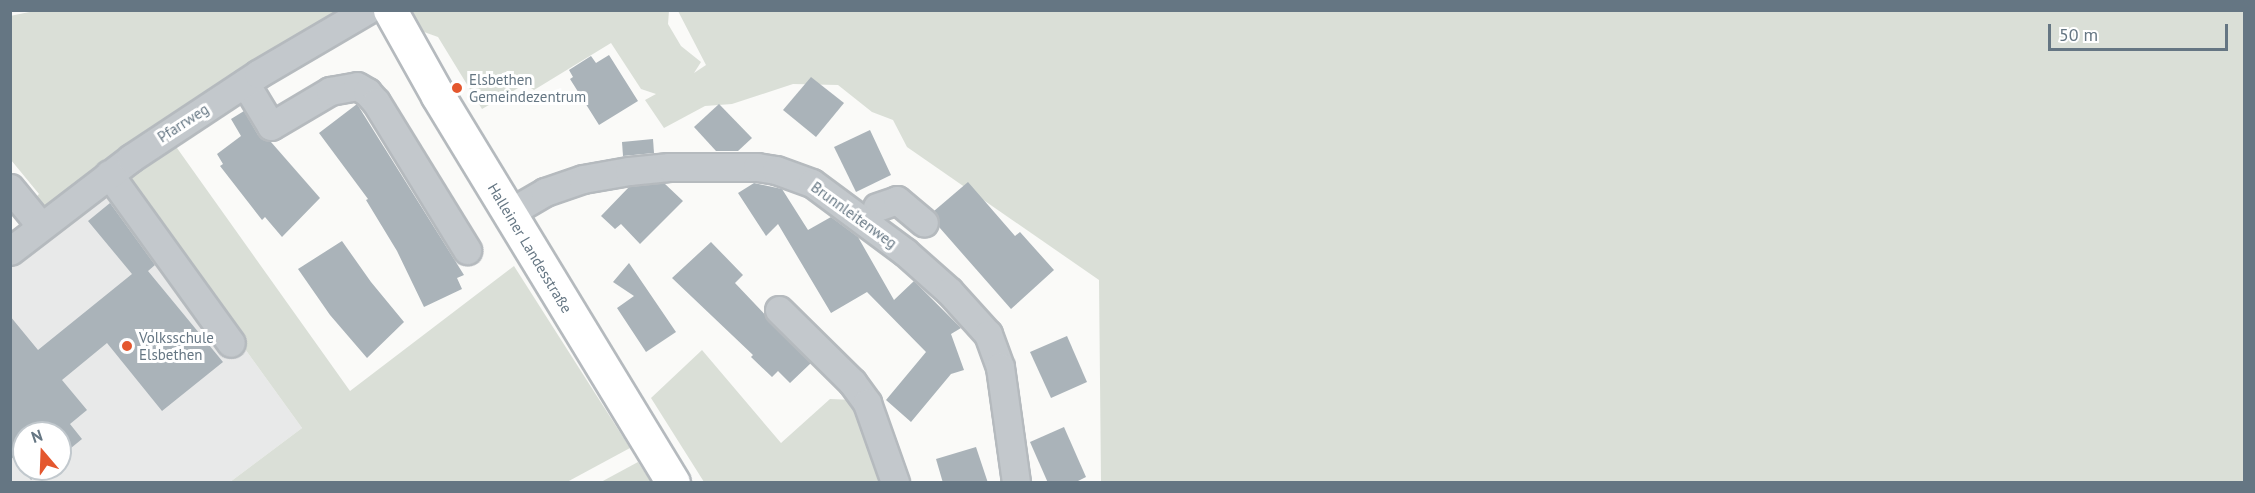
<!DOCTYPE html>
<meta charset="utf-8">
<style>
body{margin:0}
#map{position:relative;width:2255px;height:493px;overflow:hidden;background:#fafaf8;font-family:"PT Sans",sans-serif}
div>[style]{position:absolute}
.built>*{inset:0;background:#e8e9e9}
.green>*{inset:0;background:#dadfd7}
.building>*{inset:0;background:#aab3b9}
.roads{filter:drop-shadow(2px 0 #b5babe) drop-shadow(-2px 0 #b5babe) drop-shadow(0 2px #b5babe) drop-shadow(0 -2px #b5babe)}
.minor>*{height:27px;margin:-13.5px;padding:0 13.5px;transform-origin:13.5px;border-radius:13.5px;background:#c3c8cc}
.major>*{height:33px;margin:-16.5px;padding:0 16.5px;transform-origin:16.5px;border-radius:16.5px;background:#fff}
.dots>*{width:16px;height:16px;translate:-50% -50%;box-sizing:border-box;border:3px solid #fff;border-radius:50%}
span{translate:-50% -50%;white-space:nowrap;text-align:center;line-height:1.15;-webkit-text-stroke:6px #fff;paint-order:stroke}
.poi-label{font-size:15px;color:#657683}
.left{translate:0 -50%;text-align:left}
.street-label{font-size:15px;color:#657683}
.frame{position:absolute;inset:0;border:12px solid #657683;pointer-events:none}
.north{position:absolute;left:12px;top:421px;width:60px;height:60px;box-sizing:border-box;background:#fff;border:2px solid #c1c8cd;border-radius:50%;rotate:341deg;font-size:16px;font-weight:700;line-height:24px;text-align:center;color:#657683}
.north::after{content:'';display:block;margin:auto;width:21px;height:27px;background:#e4572e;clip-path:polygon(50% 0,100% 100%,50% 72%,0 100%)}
.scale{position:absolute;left:2048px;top:24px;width:180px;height:27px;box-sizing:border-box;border:3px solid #657683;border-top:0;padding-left:8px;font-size:18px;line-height:21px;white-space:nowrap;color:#657683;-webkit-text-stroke:4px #fff;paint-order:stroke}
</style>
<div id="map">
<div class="built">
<div style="clip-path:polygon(evenodd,121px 177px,302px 428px,230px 482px,11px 482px,11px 263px,121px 177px,24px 433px,60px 433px,60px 469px,24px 469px,24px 433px)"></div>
</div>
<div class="green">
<div style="clip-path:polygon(39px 10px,341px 11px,54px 204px,46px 206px,33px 200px,39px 194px,11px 160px,10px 16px)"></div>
<div style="clip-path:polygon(411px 11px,669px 11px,668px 24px,681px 46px,701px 62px,694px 73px,706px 65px,678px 11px,2244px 11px,2244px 482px,1101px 482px,1099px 280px,907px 147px,893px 120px,872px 112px,838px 85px,793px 84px,732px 104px,705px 106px,664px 128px,645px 100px,656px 94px,641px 89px,611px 43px,534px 90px,525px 84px,482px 109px,438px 37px,424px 32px)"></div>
<div style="clip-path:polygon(172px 141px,350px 391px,514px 266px,630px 448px,567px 482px,230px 482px,302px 428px,121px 177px)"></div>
<div style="clip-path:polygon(702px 350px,781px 443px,830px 399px,855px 400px,887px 482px,704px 482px,651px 398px)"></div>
<div style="clip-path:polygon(638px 462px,651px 482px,601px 482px)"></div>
</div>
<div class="building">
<div style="clip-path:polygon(609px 55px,638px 101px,599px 125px,570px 79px,573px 77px,569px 70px,591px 56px,596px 63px)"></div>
<div style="clip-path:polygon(811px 77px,844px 103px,816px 137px,783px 110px)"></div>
<div style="clip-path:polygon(357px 104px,464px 275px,457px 278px,462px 289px,424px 307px,397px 251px,366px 200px,368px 199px,319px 133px)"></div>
<div style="clip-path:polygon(719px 104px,752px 138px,738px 151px,716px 151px,694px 127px)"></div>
<div style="clip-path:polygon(244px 111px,258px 135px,271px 142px,320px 198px,282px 237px,265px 217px,262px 220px,220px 166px,223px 164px,217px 154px,241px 136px,231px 119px)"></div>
<div style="clip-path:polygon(870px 130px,891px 175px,856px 192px,834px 147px)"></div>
<div style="clip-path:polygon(653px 139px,654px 153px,623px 156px,622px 142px)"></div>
<div style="clip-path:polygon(968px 182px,1015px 236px,1020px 232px,1054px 270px,1011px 309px,939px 227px,939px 218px,934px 211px)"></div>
<div style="clip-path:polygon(664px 183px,683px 201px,640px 244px,621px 224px,615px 229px,601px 216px,629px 187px)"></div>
<div style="clip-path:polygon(754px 183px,782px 189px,808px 230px,831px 217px,858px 237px,894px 300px,914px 281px,961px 328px,951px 334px,964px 370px,951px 374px,911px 422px,886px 400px,926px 352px,867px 292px,831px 313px,778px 224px,766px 236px,738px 193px)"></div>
<div style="clip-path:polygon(110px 203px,155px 265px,148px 271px,223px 362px,162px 411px,107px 343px,62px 380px,87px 410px,70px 424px,82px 439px,60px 457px,60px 433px,24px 433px,24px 469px,45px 469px,31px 480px,10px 455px,10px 316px,38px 350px,132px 274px,88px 221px)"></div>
<div style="clip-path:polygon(342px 241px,371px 282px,404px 322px,367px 358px,330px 315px,298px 269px)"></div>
<div style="clip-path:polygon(711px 242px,743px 275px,735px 283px,811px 363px,790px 383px,778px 371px,772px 377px,751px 357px,753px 355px,672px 278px)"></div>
<div style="clip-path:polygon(629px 263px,676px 332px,646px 352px,617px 308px,634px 296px,613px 282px)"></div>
<div style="clip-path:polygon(1067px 336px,1087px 382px,1051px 398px,1030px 352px)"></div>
<div style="clip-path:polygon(1064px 427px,1086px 477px,1074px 483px,1048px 483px,1030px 442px)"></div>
<div style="clip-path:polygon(976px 447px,988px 483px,943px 483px,936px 459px)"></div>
</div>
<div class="roads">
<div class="minor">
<div style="left:245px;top:83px;width:50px;rotate:58.8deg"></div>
<div style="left:271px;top:126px;width:69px;rotate:-30.7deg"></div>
<div style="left:330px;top:91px;width:27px;rotate:-10deg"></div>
<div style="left:357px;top:86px;width:12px;rotate:31deg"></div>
<div style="left:367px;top:92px;width:13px;rotate:48deg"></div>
<div style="left:376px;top:102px;width:174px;rotate:58.4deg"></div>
<div style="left:109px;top:174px;width:208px;rotate:54.2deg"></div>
<div style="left:10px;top:188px;width:49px;rotate:50.8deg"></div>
<div style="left:877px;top:207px;width:21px;rotate:-19deg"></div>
<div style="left:897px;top:200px;width:35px;rotate:40deg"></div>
<div style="left:509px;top:213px;width:42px;rotate:-30.3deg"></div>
<div style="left:545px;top:192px;width:40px;rotate:-18.9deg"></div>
<div style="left:583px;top:179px;width:47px;rotate:-9.9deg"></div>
<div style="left:629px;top:171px;width:40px;rotate:-5.7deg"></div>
<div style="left:669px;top:167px;width:88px"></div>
<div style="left:757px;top:167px;width:19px;rotate:9deg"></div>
<div style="left:776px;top:170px;width:38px;rotate:20deg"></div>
<div style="left:812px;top:183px;width:116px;rotate:36.6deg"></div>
<div style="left:905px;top:252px;width:59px;rotate:41.6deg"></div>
<div style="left:949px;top:291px;width:58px;rotate:47.8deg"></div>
<div style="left:988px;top:334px;width:35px;rotate:70deg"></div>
<div style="left:1000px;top:367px;width:116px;rotate:82.1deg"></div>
<div style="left:10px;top:251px;width:153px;rotate:-37.5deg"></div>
<div style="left:131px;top:158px;width:152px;rotate:-33.5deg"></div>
<div style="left:258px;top:74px;width:126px;rotate:-30.4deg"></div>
<div style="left:779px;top:310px;width:103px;rotate:44.6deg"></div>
<div style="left:852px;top:382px;width:26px;rotate:54deg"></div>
<div style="left:867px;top:403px;width:84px;rotate:70.5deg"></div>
</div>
<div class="major">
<div style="left:390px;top:10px;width:98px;rotate:60.8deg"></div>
<div style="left:438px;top:96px;width:452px;rotate:58.7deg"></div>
</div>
</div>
<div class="dots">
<div style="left:457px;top:88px;background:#e4572e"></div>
<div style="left:127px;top:346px;background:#e4572e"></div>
</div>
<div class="poi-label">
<span class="left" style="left:469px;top:88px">Elsbethen<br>Gemeindezentrum</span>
<span class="left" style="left:139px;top:346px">Volksschule<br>Elsbethen</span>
</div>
<div class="street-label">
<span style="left:183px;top:123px;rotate:-33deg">Pfarrweg</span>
<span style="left:854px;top:215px;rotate:36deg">Brunnleitenweg</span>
<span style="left:530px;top:248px;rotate:59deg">Halleiner Landesstraße</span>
</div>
<div class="frame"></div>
<div class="north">N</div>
<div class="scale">50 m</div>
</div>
